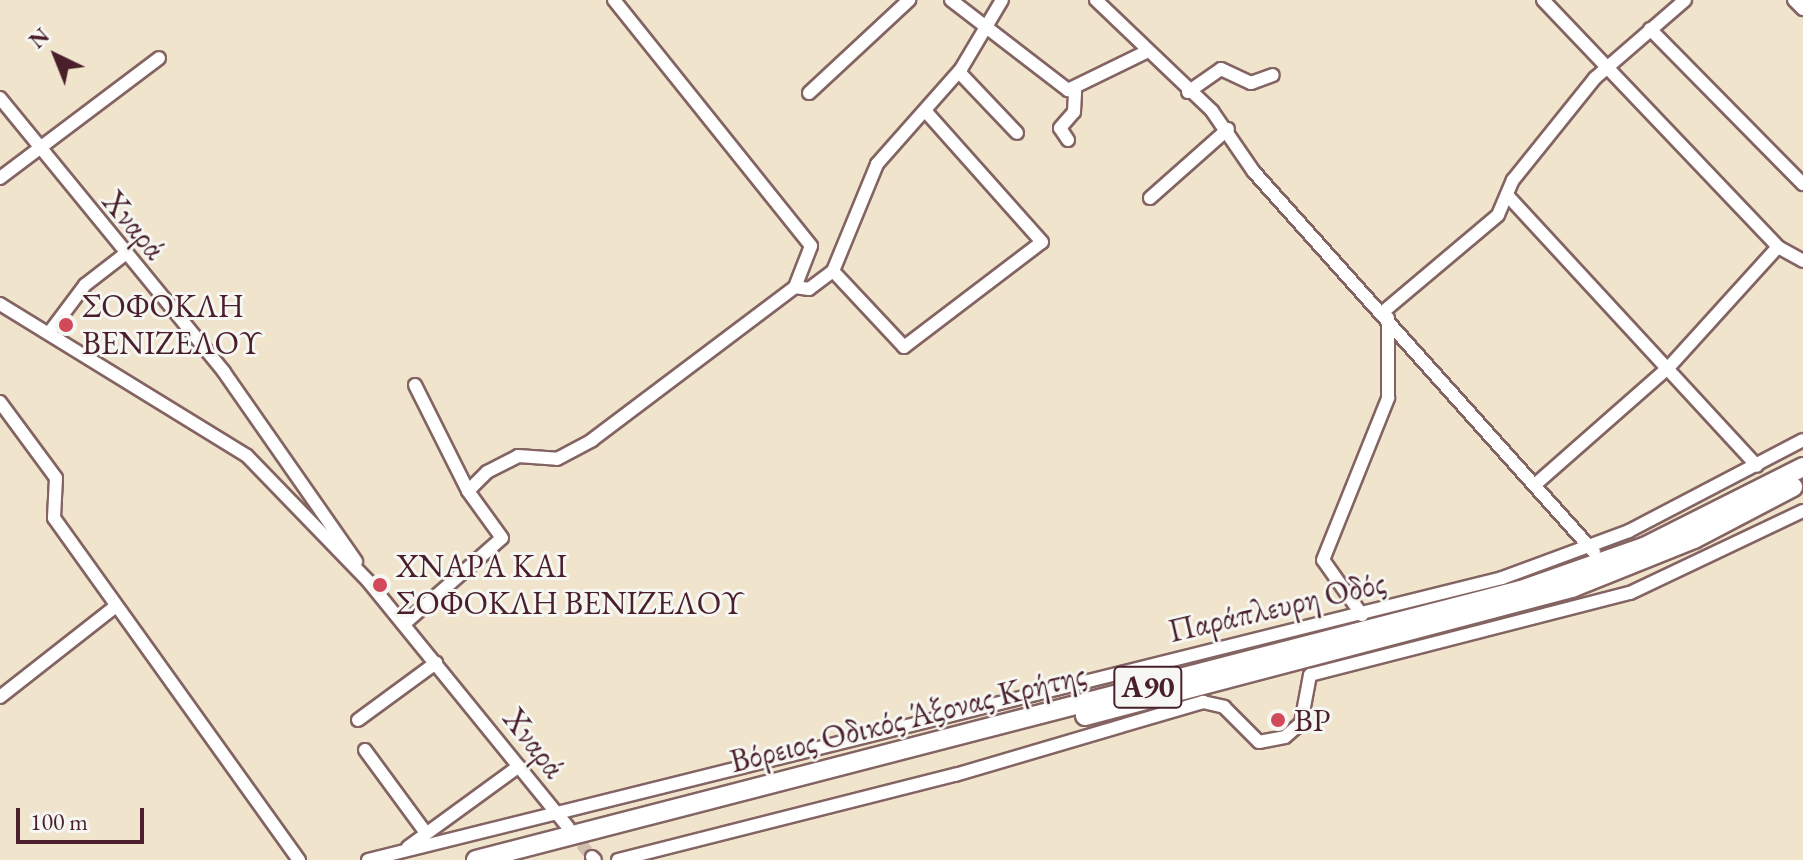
<!DOCTYPE html>
<meta charset="utf-8">
<style>
body{margin:0}
#map{position:relative;width:1803px;height:860px;overflow:hidden;background:#f1e4cc;font-family:"EB Garamond",serif}
div>[style]{position:absolute}
.minor-tunnel>*{height:12px;margin-top:-6px;transform-origin:0;background:repeating-linear-gradient(90deg,#d0bdac 0 12px,transparent 0 18px)}
.roads{filter:drop-shadow(2px 0 #846463) drop-shadow(-2px 0 #846463) drop-shadow(0 2px #846463) drop-shadow(0 -2px #846463)}
.minor>*{height:12px;margin:-6px;padding:0 6px;transform-origin:6px;border-radius:6px;background:#fff}
.highway>*{height:18px;margin:-9px;padding:0 9px;transform-origin:9px;border-radius:9px;background:#fff}
.dots>*{width:22px;height:22px;translate:-50% -50%;box-sizing:border-box;border:4px solid #f6f6f2;border-radius:50%}
span{translate:-50% -50%;white-space:nowrap;text-align:center;line-height:1.15;-webkit-text-stroke:6px #f6f6f2;paint-order:stroke}
.shield-label span{padding:2px 6px;background:#f6f6f2;border:2px solid;border-radius:6px;-webkit-text-stroke-width:0}
.shield-label{font-size:30px;color:#4a1f2b;font-weight:700}
.street-label{font-size:32px;color:#4a1f2b}
.poi-label{font-size:32px;color:#4a1f2b}
.left{translate:0 -50%;text-align:left}
.north{position:absolute;left:16px;top:16px;width:80px;height:80px;-webkit-text-stroke:6px #f6f6f2;paint-order:stroke;rotate:317deg;font-size:22px;font-weight:700;line-height:32px;text-align:center;color:#4a1f2b}
.north::after{content:'';display:block;margin:auto;width:28px;height:36px;background:#4a1f2b;clip-path:polygon(50% 0,100% 100%,50% 72%,0 100%)}
.scale{position:absolute;left:16px;top:808px;width:128px;height:36px;box-sizing:border-box;border:4px solid #4a1f2b;border-top:0;padding-left:10px;font-size:24px;line-height:28px;white-space:nowrap;color:#4a1f2b;-webkit-text-stroke:6px #f6f6f2;paint-order:stroke}
</style>
<div id="map">
<div class="minor-tunnel">
<div style="left:570px;top:830px;width:35px;rotate:51deg"></div>
</div>
<div class="roads">
<div class="minor">
<div style="left:614px;top:0;width:315px;rotate:51.3deg"></div>
<div style="left:811px;top:246px;width:44px;rotate:111.3deg"></div>
<div style="left:795px;top:287px;width:14px;rotate:8deg"></div>
<div style="left:809px;top:289px;width:30px;rotate:-37deg"></div>
<div style="left:833px;top:271px;width:104px;rotate:46.9deg"></div>
<div style="left:904px;top:347px;width:173px;rotate:-37.3deg"></div>
<div style="left:1042px;top:242px;width:174px;rotate:-131.7deg"></div>
<div style="left:951px;top:0;width:148px;rotate:37.6deg"></div>
<div style="left:1068px;top:90px;width:85px;rotate:-26deg"></div>
<div style="left:1096px;top:0;width:161px;rotate:43.7deg"></div>
<div style="left:1212px;top:111px;width:74px;rotate:55.5deg"></div>
<div style="left:1254px;top:172px;width:510px;rotate:48.18deg"></div>
<div style="left:1543px;top:0;width:341px;rotate:46.4deg"></div>
<div style="left:1778px;top:247px;width:29px;rotate:29deg"></div>
<div style="left:1794px;top:0;width:13px;rotate:45deg"></div>
<div style="left:1650px;top:29px;width:218px;rotate:45.4deg"></div>
<div style="left:959px;top:72px;width:84px;rotate:46.4deg"></div>
<div style="left:1188px;top:92px;width:40px;rotate:-34.9deg"></div>
<div style="left:1221px;top:69px;width:33px;rotate:25deg"></div>
<div style="left:1251px;top:83px;width:23px;rotate:-20deg"></div>
<div style="left:809px;top:93px;width:137px;rotate:-42.9deg"></div>
<div style="left:0;top:98px;width:354px;rotate:50.7deg"></div>
<div style="left:224px;top:372px;width:231px;rotate:55.1deg"></div>
<div style="left:1068px;top:140px;width:14px;rotate:-124deg"></div>
<div style="left:1060px;top:128px;width:21px;rotate:-49deg"></div>
<div style="left:1074px;top:112px;width:22px;rotate:-87deg"></div>
<div style="left:0;top:178px;width:199px;rotate:-37deg"></div>
<div style="left:1508px;top:196px;width:367px;rotate:47.3deg"></div>
<div style="left:1150px;top:198px;width:104px;rotate:-41.5deg"></div>
<div style="left:833px;top:271px;width:116px;rotate:-67.6deg"></div>
<div style="left:877px;top:164px;width:127px;rotate:-48.5deg"></div>
<div style="left:961px;top:69px;width:80px;rotate:-59.3deg"></div>
<div style="left:0;top:304px;width:290px;rotate:31.6deg"></div>
<div style="left:247px;top:456px;width:174px;rotate:45.9deg"></div>
<div style="left:368px;top:581px;width:317px;rotate:50.9deg"></div>
<div style="left:1383px;top:312px;width:150px;rotate:-40.1deg"></div>
<div style="left:1498px;top:215px;width:38px;rotate:-67deg"></div>
<div style="left:1513px;top:180px;width:131px;rotate:-51.2deg"></div>
<div style="left:1595px;top:78px;width:119px;rotate:-40.9deg"></div>
<div style="left:49px;top:333px;width:60px;rotate:-53.1deg"></div>
<div style="left:85px;top:285px;width:49px;rotate:-37.6deg"></div>
<div style="left:415px;top:385px;width:119px;rotate:63.4deg"></div>
<div style="left:0;top:402px;width:94px;rotate:53.6deg"></div>
<div style="left:56px;top:478px;width:40px;rotate:92.9deg"></div>
<div style="left:54px;top:518px;width:421px;rotate:54.4deg"></div>
<div style="left:1537px;top:483px;width:176px;rotate:-41.3deg"></div>
<div style="left:1669px;top:367px;width:162px;rotate:-47.8deg"></div>
<div style="left:1362px;top:615px;width:67px;rotate:-125.3deg"></div>
<div style="left:1323px;top:560px;width:175px;rotate:-68.1deg"></div>
<div style="left:1388px;top:398px;width:80px;rotate:-90deg"></div>
<div style="left:404px;top:624px;width:130px;rotate:-41.3deg"></div>
<div style="left:502px;top:538px;width:58px;rotate:-125.9deg"></div>
<div style="left:468px;top:491px;width:27px;rotate:-45deg"></div>
<div style="left:487px;top:472px;width:35px;rotate:-27deg"></div>
<div style="left:518px;top:456px;width:39px;rotate:4deg"></div>
<div style="left:557px;top:459px;width:40px;rotate:-28deg"></div>
<div style="left:592px;top:440px;width:254px;rotate:-37deg"></div>
<div style="left:0;top:697px;width:147px;rotate:-38.1deg"></div>
<div style="left:358px;top:720px;width:97px;rotate:-36.2deg"></div>
<div style="left:365px;top:750px;width:103px;rotate:53.7deg"></div>
<div style="left:408px;top:847px;width:137px;rotate:-36.1deg"></div>
<div style="left:592px;top:857px;width:4px;rotate:45deg"></div>
<div style="left:368px;top:860px;width:1169px;rotate:-13.96deg"></div>
<div style="left:1502px;top:578px;width:135px;rotate:-20.3deg"></div>
<div style="left:1629px;top:531px;width:196px;rotate:-27.6deg"></div>
<div style="left:618px;top:860px;width:348px;rotate:-14.2deg"></div>
<div style="left:955px;top:775px;width:259px;rotate:-16.4deg"></div>
<div style="left:1203px;top:702px;width:22px;rotate:13deg"></div>
<div style="left:1224px;top:707px;width:49px;rotate:45deg"></div>
<div style="left:1259px;top:742px;width:26px;rotate:-11deg"></div>
<div style="left:1285px;top:737px;width:21px;rotate:-41deg"></div>
<div style="left:1301px;top:723px;width:49px;rotate:-79.4deg"></div>
<div style="left:1310px;top:675px;width:330px;rotate:-14.4deg"></div>
<div style="left:1630px;top:593px;width:191px;rotate:-25.4deg"></div>
</div>
<div class="highway">
<div style="left:1085px;top:716px;width:504px;rotate:-14.73deg"></div>
<div style="left:1572px;top:588px;width:131px;rotate:-21.9deg"></div>
<div style="left:1694px;top:539px;width:112px;rotate:-27.7deg"></div>
<div style="left:476px;top:860px;width:1079px;rotate:-14.49deg"></div>
<div style="left:1521px;top:590px;width:130px;rotate:-19.3deg"></div>
<div style="left:1644px;top:547px;width:178px;rotate:-26.7deg"></div>
</div>
</div>
<div class="dots">
<div style="left:66px;top:325px;background:#d1495b"></div>
<div style="left:380px;top:585px;background:#d1495b"></div>
<div style="left:1278px;top:720px;background:#d1495b"></div>
</div>
<div class="shield-label">
<span style="left:1148px;top:687px">Α90</span>
</div>
<div class="street-label">
<span style="left:134px;top:225px;rotate:50deg">Χναρά</span>
<span style="left:1277px;top:607px;rotate:-13deg">Παράπλευρη Οδός</span>
<span style="left:908px;top:718px;rotate:-14deg">Βόρειος Οδικός Άξονας Κρήτης</span>
<span style="left:534px;top:743px;rotate:52deg">Χναρά</span>
</div>
<div class="poi-label">
<span class="left" style="left:82px;top:325px">ΣΟΦΟΚΛΗ<br>ΒΕΝΙΖΕΛΟΥ</span>
<span class="left" style="left:396px;top:585px">ΧΝΑΡΑ ΚΑΙ<br>ΣΟΦΟΚΛΗ ΒΕΝΙΖΕΛΟΥ</span>
<span class="left" style="left:1294px;top:720px">BP</span>
</div>
<div class="north">N</div>
<div class="scale">100 m</div>
</div>
